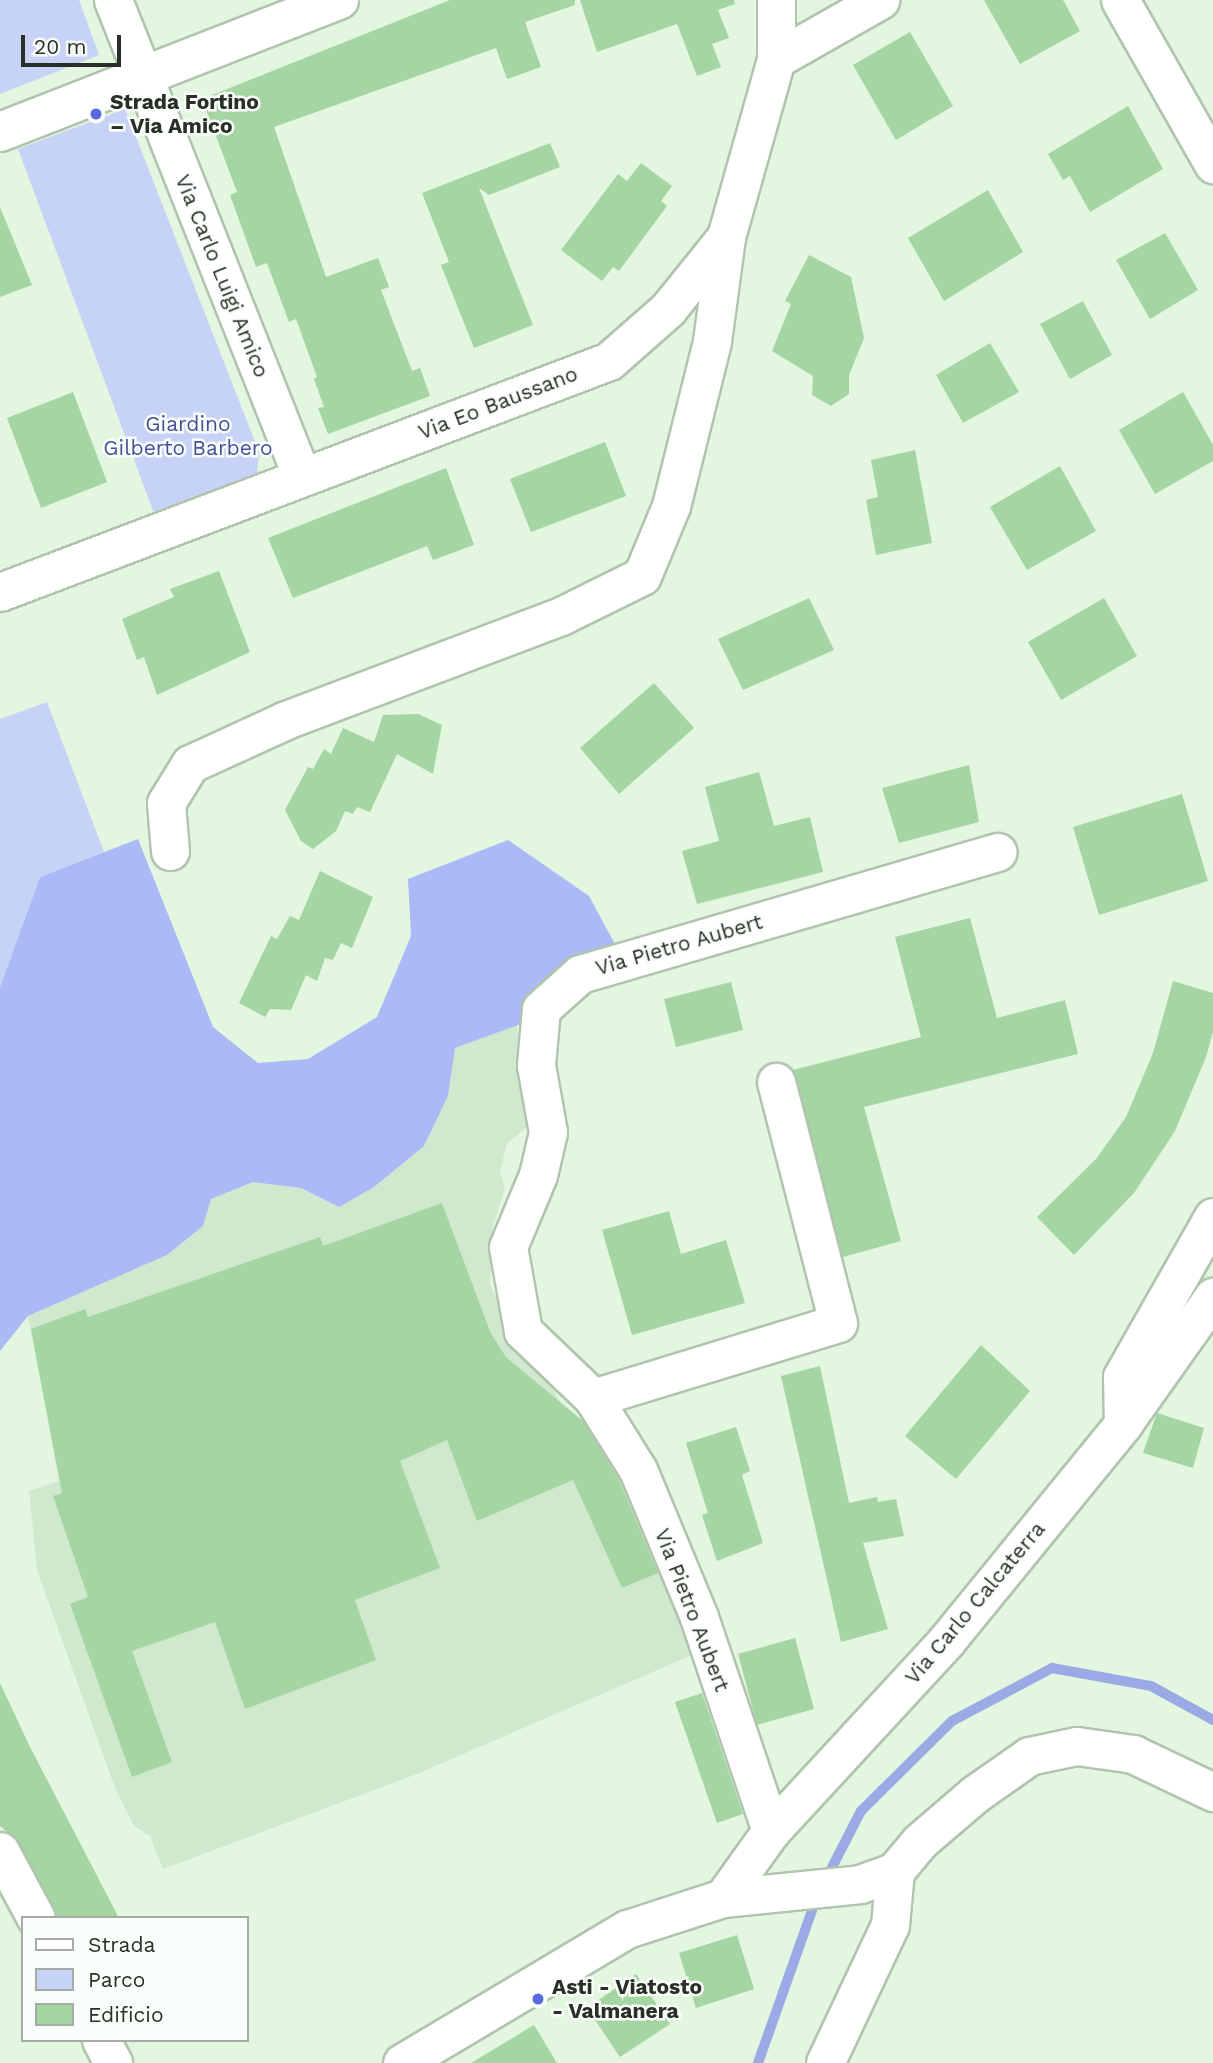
<!DOCTYPE html>
<meta charset="utf-8">
<style>
body{margin:0}
#map{position:relative;width:1213px;height:2063px;overflow:hidden;background:#e2f6e0;font-family:"Work Sans",sans-serif}
div>[style]{position:absolute}
.built>*{inset:0;background:#d0e9ce}
.green>*{inset:0;background:#c7d2f7}
.forest>*{inset:0;background:#abbaf6}
.stream>*{height:10px;margin:-5px;padding:0 5px;transform-origin:5px;border-radius:5px;background:#9baae4}
.building>*{inset:0;background:#a5d5a2}
.roads{filter:drop-shadow(2px 0 #b0c4ae) drop-shadow(-2px 0 #b0c4ae) drop-shadow(0 2px #b0c4ae) drop-shadow(0 -2px #b0c4ae)}
.street>*{height:37px;margin:-18.5px;padding:0 18.5px;transform-origin:18.5px;border-radius:18.5px;background:#fff}
.secondary>*{height:38px;margin:-19px;padding:0 19px;transform-origin:19px;border-radius:19px;background:#fff}
.dots>*{width:19px;height:19px;translate:-50% -50%;box-sizing:border-box;border:4px solid #fafefa;border-radius:50%}
span{translate:-50% -50%;white-space:nowrap;text-align:center;line-height:1.15;-webkit-text-stroke:5px #fafefa;paint-order:stroke}
.poi-label{font-size:21px;color:#282f27;font-weight:700}
.left{translate:0 -50%;text-align:left}
.street-label{font-size:21px;color:#282f27}
.park-label{font-size:21px;color:#435198}
.legend{position:absolute;left:21px;top:1916px;width:228px;height:126px;box-sizing:border-box;background:#fafefa;border:2px solid #a6aba6;margin:0;padding:9px 12px;list-style:none;font-size:21px;color:#282f27}
.legend li{display:flex;align-items:center;gap:14px;height:35px}
.legend b{width:35px;border:2px solid #a6aba6}
.scale{position:absolute;left:21px;top:35px;width:100px;height:32px;box-sizing:border-box;border:4px solid #282f27;border-top:0;padding-left:9px;font-size:21px;line-height:24px;white-space:nowrap;color:#282f27;-webkit-text-stroke:5px #fafefa;paint-order:stroke}
</style>
<div id="map">
<div class="built">
<div style="clip-path:polygon(517px 1025px,527px 1127px,507px 1144px,500px 1171px,505px 1189px,493px 1225px,490px 1284px,514px 1340px,544px 1370px,562px 1407px,598px 1432px,662px 1571px,692px 1655px,417px 1774px,163px 1869px,150px 1836px,134px 1826px,115px 1788px,37px 1570px,29px 1491px,59px 1481px,28px 1316px,167px 1255px,203px 1226px,210px 1199px,253px 1182px,301px 1188px,339px 1207px,374px 1187px,424px 1146px,448px 1096px,454px 1048px)"></div>
</div>
<div class="green">
<div style="clip-path:polygon(0 0,79px 0,99px 55px,0 94px)"></div>
<div style="clip-path:polygon(125px 109px,259px 452px,257px 476px,155px 516px,18px 149px)"></div>
<div style="clip-path:polygon(47px 702px,104px 852px,40px 877px,0 987px,0 719px)"></div>
</div>
<div class="forest">
<div style="clip-path:polygon(138px 839px,213px 1027px,258px 1063px,308px 1059px,377px 1017px,411px 936px,408px 879px,508px 840px,589px 896px,624px 961px,518px 1025px,455px 1048px,448px 1096px,424px 1146px,374px 1187px,339px 1207px,301px 1188px,253px 1182px,211px 1199px,203px 1226px,167px 1255px,28px 1316px,0 1351px,0 987px,40px 877px)"></div>
</div>
<div class="stream">
<div style="left:826px;top:1879px;width:76px;rotate:-62.8deg"></div>
<div style="left:861px;top:1811px;width:128px;rotate:-44.7deg"></div>
<div style="left:952px;top:1721px;width:113px;rotate:-27.9deg"></div>
<div style="left:1052px;top:1668px;width:101px;rotate:10.3deg"></div>
<div style="left:1151px;top:1686px;width:71px;rotate:28.7deg"></div>
<div style="left:758px;top:2063px;width:177px;rotate:-70.5deg"></div>
</div>
<div class="building">
<div style="clip-path:polygon(450px 0,575px 0,575px 5px,525px 22px,541px 67px,507px 79px,496px 48px,274px 127px,326px 277px,378px 258px,389px 287px,381px 290px,412px 371px,420px 368px,430px 396px,328px 434px,318px 408px,324px 407px,314px 379px,317px 377px,296px 319px,289px 322px,267px 263px,256px 267px,230px 195px,237px 192px,202px 99px)"></div>
<div style="clip-path:polygon(580px 0,734px 0,735px 4px,718px 10px,729px 38px,712px 44px,721px 67px,697px 76px,677px 24px,597px 52px)"></div>
<div style="clip-path:polygon(984px 0,1063px 0,1080px 31px,1020px 64px)"></div>
<div style="clip-path:polygon(910px 32px,953px 106px,896px 140px,853px 65px)"></div>
<div style="clip-path:polygon(1128px 106px,1163px 169px,1090px 212px,1070px 176px,1063px 180px,1048px 154px)"></div>
<div style="clip-path:polygon(550px 143px,560px 167px,489px 195px,479px 188px,533px 325px,474px 348px,441px 265px,449px 262px,422px 193px)"></div>
<div style="clip-path:polygon(641px 163px,672px 186px,661px 201px,667px 206px,619px 271px,613px 267px,602px 281px,561px 250px,618px 174px,627px 181px)"></div>
<div style="clip-path:polygon(988px 190px,1023px 252px,944px 301px,908px 238px)"></div>
<div style="clip-path:polygon(0 207px,32px 285px,0 297px)"></div>
<div style="clip-path:polygon(1165px 233px,1198px 290px,1150px 319px,1116px 260px)"></div>
<div style="clip-path:polygon(809px 255px,851px 277px,864px 338px,849px 375px,849px 394px,831px 406px,812px 395px,813px 376px,772px 351px,791px 304px,785px 301px)"></div>
<div style="clip-path:polygon(1083px 301px,1112px 355px,1070px 379px,1040px 324px)"></div>
<div style="clip-path:polygon(990px 343px,1019px 392px,963px 423px,936px 375px)"></div>
<div style="clip-path:polygon(73px 392px,107px 482px,41px 508px,7px 418px)"></div>
<div style="clip-path:polygon(1183px 392px,1213px 445px,1213px 461px,1155px 494px,1119px 430px)"></div>
<div style="clip-path:polygon(605px 442px,626px 496px,531px 532px,510px 479px)"></div>
<div style="clip-path:polygon(915px 450px,932px 543px,876px 555px,866px 500px,878px 497px,871px 460px)"></div>
<div style="clip-path:polygon(1060px 466px,1096px 531px,1027px 570px,990px 507px)"></div>
<div style="clip-path:polygon(446px 468px,474px 545px,433px 560px,427px 546px,293px 598px,268px 538px)"></div>
<div style="clip-path:polygon(219px 571px,250px 652px,157px 695px,144px 657px,137px 660px,122px 619px,174px 597px,170px 589px)"></div>
<div style="clip-path:polygon(809px 598px,834px 650px,743px 690px,718px 639px)"></div>
<div style="clip-path:polygon(1104px 598px,1137px 656px,1061px 700px,1028px 642px)"></div>
<div style="clip-path:polygon(654px 683px,694px 728px,619px 794px,580px 748px)"></div>
<div style="clip-path:polygon(418px 714px,442px 725px,433px 774px,397px 754px,370px 812px,357px 807px,353px 814px,345px 811px,336px 831px,313px 849px,301px 841px,285px 810px,308px 767px,313px 769px,324px 749px,331px 754px,343px 728px,374px 742px,383px 715px)"></div>
<div style="clip-path:polygon(969px 765px,979px 822px,899px 843px,882px 788px)"></div>
<div style="clip-path:polygon(759px 772px,774px 826px,810px 817px,823px 872px,697px 904px,682px 851px,719px 841px,705px 787px)"></div>
<div style="clip-path:polygon(1182px 794px,1208px 881px,1099px 915px,1073px 827px)"></div>
<div style="clip-path:polygon(320px 871px,373px 897px,352px 948px,341px 943px,333px 960px,325px 958px,317px 981px,306px 975px,291px 1010px,270px 1009px,265px 1017px,239px 1003px,271px 936px,277px 939px,290px 916px,299px 920px)"></div>
<div style="clip-path:polygon(970px 918px,997px 1018px,1065px 1000px,1078px 1054px,864px 1107px,901px 1241px,843px 1257px,793px 1070px,921px 1037px,895px 937px)"></div>
<div style="clip-path:polygon(1173px 981px,1213px 993px,1213px 1032px,1206px 1057px,1175px 1131px,1134px 1193px,1074px 1255px,1037px 1217px,1096px 1159px,1126px 1117px,1153px 1053px)"></div>
<div style="clip-path:polygon(731px 982px,743px 1030px,676px 1047px,664px 999px)"></div>
<div style="clip-path:polygon(442px 1203px,491px 1334px,506px 1357px,583px 1421px,619px 1480px,658px 1573px,622px 1588px,573px 1480px,477px 1521px,447px 1440px,400px 1461px,440px 1568px,355px 1600px,376px 1660px,245px 1709px,215px 1622px,132px 1651px,172px 1762px,132px 1777px,70px 1604px,88px 1597px,53px 1496px,62px 1493px,31px 1329px,85px 1309px,88px 1317px,320px 1237px,323px 1246px)"></div>
<div style="clip-path:polygon(669px 1211px,681px 1254px,726px 1240px,745px 1303px,632px 1335px,602px 1230px)"></div>
<div style="clip-path:polygon(981px 1345px,1030px 1391px,956px 1479px,905px 1436px)"></div>
<div style="clip-path:polygon(820px 1366px,849px 1503px,877px 1497px,878px 1502px,896px 1499px,904px 1536px,863px 1543px,888px 1629px,841px 1642px,781px 1376px)"></div>
<div style="clip-path:polygon(1157px 1413px,1204px 1428px,1193px 1468px,1143px 1453px)"></div>
<div style="clip-path:polygon(736px 1427px,750px 1471px,742px 1475px,763px 1543px,717px 1561px,702px 1515px,708px 1513px,686px 1443px)"></div>
<div style="clip-path:polygon(795px 1638px,814px 1709px,757px 1725px,738px 1654px)"></div>
<div style="clip-path:polygon(0 1683px,30px 1747px,119px 1918px,57px 1918px,18px 1841px,0 1826px)"></div>
<div style="clip-path:polygon(702px 1693px,743px 1814px,717px 1823px,675px 1702px)"></div>
<div style="clip-path:polygon(737px 1935px,754px 1989px,696px 2008px,679px 1953px)"></div>
<div style="clip-path:polygon(636px 1974px,670px 2024px,620px 2057px,587px 2008px)"></div>
<div style="clip-path:polygon(534px 2025px,557px 2063px,471px 2063px)"></div>
</div>
<div class="roads">
<div class="street">
<div style="left:113px;top:0;width:513px;rotate:68.39deg"></div>
<div style="left:1120px;top:0;width:189px;rotate:60.4deg"></div>
<div style="left:776px;top:59px;width:120px;rotate:-29.6deg"></div>
<div style="left:0;top:592px;width:651px;rotate:-20.77deg"></div>
<div style="left:609px;top:361px;width:79px;rotate:-41.4deg"></div>
<div style="left:668px;top:309px;width:92px;rotate:-51.1deg"></div>
<div style="left:726px;top:237px;width:185px;rotate:-74.3deg"></div>
<div style="left:776px;top:59px;width:59px;rotate:-90deg"></div>
<div style="left:170px;top:851px;width:48px;rotate:-94.8deg"></div>
<div style="left:166px;top:803px;width:46px;rotate:-58.4deg"></div>
<div style="left:190px;top:764px;width:106px;rotate:-24.6deg"></div>
<div style="left:286px;top:720px;width:294px;rotate:-20.7deg"></div>
<div style="left:561px;top:616px;width:90px;rotate:-26.3deg"></div>
<div style="left:642px;top:576px;width:76px;rotate:-67.5deg"></div>
<div style="left:671px;top:506px;width:170px;rotate:-76deg"></div>
<div style="left:712px;top:341px;width:104px;rotate:-82.3deg"></div>
<div style="left:593px;top:1398px;width:256px;rotate:-17deg"></div>
<div style="left:838px;top:1323px;width:249px;rotate:-104.4deg"></div>
<div style="left:1123px;top:1424px;width:47px;rotate:-91.2deg"></div>
<div style="left:1122px;top:1377px;width:184px;rotate:-60.4deg"></div>
<div style="left:771px;top:1831px;width:226px;rotate:-108.6deg"></div>
<div style="left:699px;top:1617px;width:159px;rotate:-112.5deg"></div>
<div style="left:638px;top:1470px;width:85px;rotate:-122deg"></div>
<div style="left:593px;top:1398px;width:97px;rotate:-136.3deg"></div>
<div style="left:523px;top:1331px;width:85px;rotate:-100.1deg"></div>
<div style="left:508px;top:1247px;width:78px;rotate:-67.4deg"></div>
<div style="left:538px;top:1175px;width:44px;rotate:-76.9deg"></div>
<div style="left:548px;top:1132px;width:68px;rotate:-100.2deg"></div>
<div style="left:536px;top:1065px;width:56px;rotate:-84.9deg"></div>
<div style="left:541px;top:1009px;width:52px;rotate:-41.9deg"></div>
<div style="left:580px;top:974px;width:435px;rotate:-16.3deg"></div>
<div style="left:0;top:1851px;width:76px;rotate:61.8deg"></div>
<div style="left:723px;top:1898px;width:82px;rotate:-54.4deg"></div>
<div style="left:771px;top:1831px;width:260px;rotate:-47.3deg"></div>
<div style="left:947px;top:1640px;width:279px;rotate:-50.8deg"></div>
<div style="left:1123px;top:1424px;width:156px;rotate:-54.7deg"></div>
<div style="left:101px;top:2040px;width:26px;rotate:62deg"></div>
<div style="left:402px;top:2063px;width:262px;rotate:-30.8deg"></div>
<div style="left:627px;top:1929px;width:101px;rotate:-17.9deg"></div>
<div style="left:723px;top:1898px;width:138px;rotate:-5.8deg"></div>
<div style="left:860px;top:1884px;width:37px;rotate:-20deg"></div>
<div style="left:895px;top:1871px;width:38px;rotate:-50deg"></div>
<div style="left:919px;top:1842px;width:74px;rotate:-40.6deg"></div>
<div style="left:975px;top:1794px;width:66px;rotate:-35.1deg"></div>
<div style="left:1029px;top:1756px;width:49px;rotate:-11.8deg"></div>
<div style="left:1077px;top:1746px;width:57px;rotate:8.1deg"></div>
<div style="left:1133px;top:1754px;width:89px;rotate:25.4deg"></div>
<div style="left:825px;top:2063px;width:153px;rotate:-64.8deg"></div>
<div style="left:890px;top:1925px;width:54px;rotate:-84.7deg"></div>
</div>
<div class="secondary">
<div style="left:0;top:132px;width:364px;rotate:-21.3deg"></div>
</div>
</div>
<div class="dots">
<div style="left:96px;top:114px;background:#5869e0"></div>
<div style="left:538px;top:1999px;background:#5869e0"></div>
</div>
<div class="poi-label">
<span class="left" style="left:110px;top:114px">Strada Fortino<br>– Via Amico</span>
<span class="left" style="left:552px;top:1999px">Asti - Viatosto<br>- Valmanera</span>
</div>
<div class="street-label">
<span style="left:222px;top:276px;rotate:68deg">Via Carlo Luigi Amico</span>
<span style="left:498px;top:403px;rotate:-21deg">Via Eo Baussano</span>
<span style="left:679px;top:945px;rotate:-16deg">Via Pietro Aubert</span>
<span style="left:975px;top:1603px;rotate:-50deg">Via Carlo Calcaterra</span>
<span style="left:692px;top:1610px;rotate:69deg">Via Pietro Aubert</span>
</div>
<div class="park-label">
<span style="left:188px;top:436px">Giardino<br>Gilberto Barbero</span>
</div>
<ul class="legend">
<li><b style="height:9px;background:#fff"></b>Strada</li>
<li><b style="height:19px;background:#c7d2f7"></b>Parco</li>
<li><b style="height:19px;background:#a5d5a2"></b>Edificio</li>
</ul>
<div class="scale">20 m</div>
</div>
